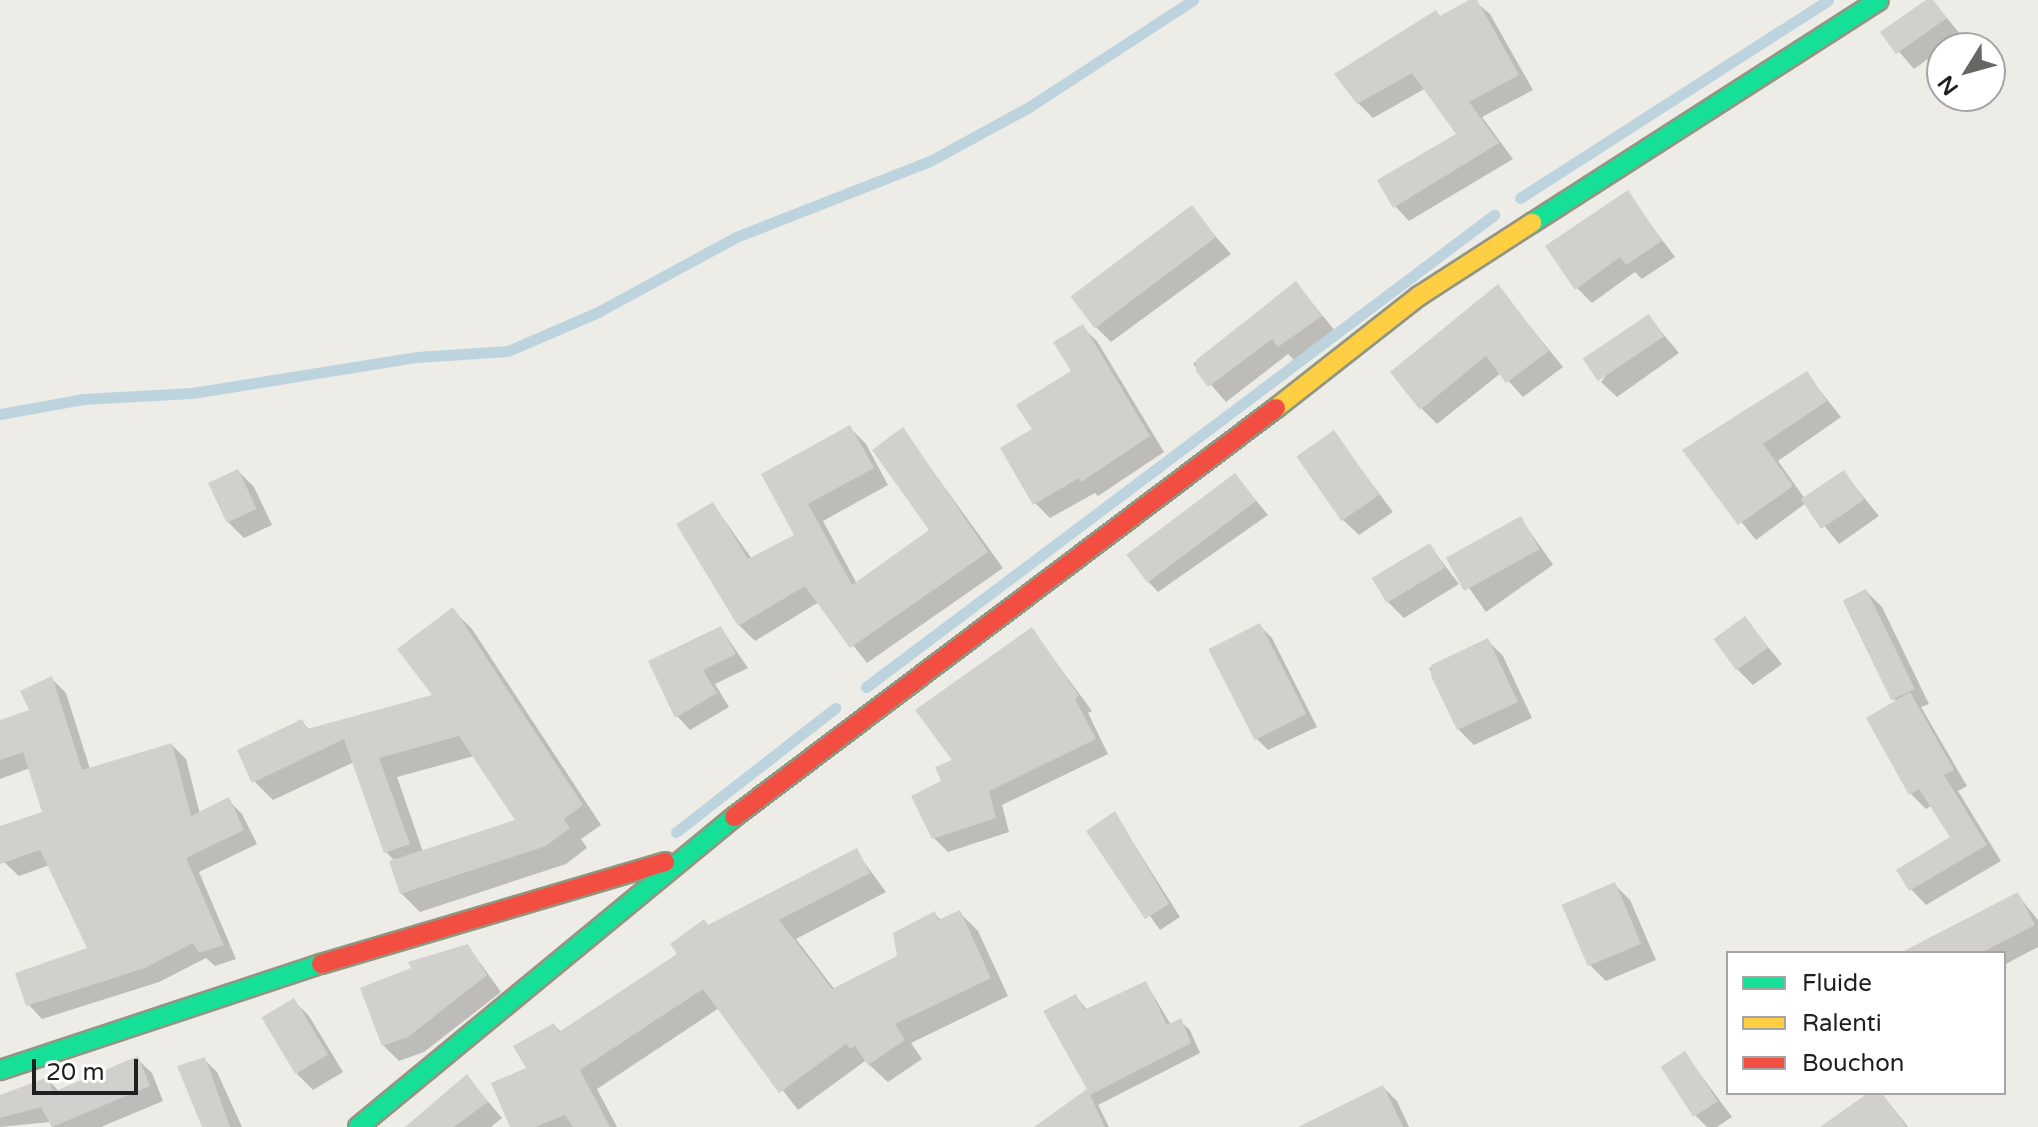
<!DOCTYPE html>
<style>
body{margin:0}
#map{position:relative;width:2038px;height:1127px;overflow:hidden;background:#edece7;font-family:"Varela Round",sans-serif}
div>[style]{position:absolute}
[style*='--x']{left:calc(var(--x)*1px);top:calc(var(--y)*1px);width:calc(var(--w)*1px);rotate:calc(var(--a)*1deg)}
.shadow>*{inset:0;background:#0003;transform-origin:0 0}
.stream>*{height:11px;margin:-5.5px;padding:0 5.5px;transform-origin:5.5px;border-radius:5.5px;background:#bdd4de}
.building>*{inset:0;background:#d2d0cc;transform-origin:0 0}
.roads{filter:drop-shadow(2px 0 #929680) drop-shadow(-2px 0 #929680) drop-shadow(0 2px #929680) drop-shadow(0 -2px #929680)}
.fast>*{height:18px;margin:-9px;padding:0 9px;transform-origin:9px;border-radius:9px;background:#16e098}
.slow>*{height:18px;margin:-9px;padding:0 9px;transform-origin:9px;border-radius:9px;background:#ffcf43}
.jam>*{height:18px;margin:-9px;padding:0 9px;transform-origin:9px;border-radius:9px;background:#f24e42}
span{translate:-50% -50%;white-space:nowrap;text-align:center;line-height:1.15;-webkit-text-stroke:6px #fff;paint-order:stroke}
.legend{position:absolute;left:1726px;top:951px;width:280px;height:144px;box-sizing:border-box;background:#fff;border:2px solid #a5a5a5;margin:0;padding:10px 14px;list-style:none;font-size:24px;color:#1f1f1f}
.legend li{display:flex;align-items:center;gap:16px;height:40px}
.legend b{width:40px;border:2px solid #a5a5a5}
.north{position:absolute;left:1926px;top:32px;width:80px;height:80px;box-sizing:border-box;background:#fff;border:2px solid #a5a5a5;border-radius:50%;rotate:233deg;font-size:22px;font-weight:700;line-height:32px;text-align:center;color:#1f1f1f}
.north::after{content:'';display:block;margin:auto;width:28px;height:36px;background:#676765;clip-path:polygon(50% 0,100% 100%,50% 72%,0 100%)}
.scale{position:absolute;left:32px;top:1059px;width:106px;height:36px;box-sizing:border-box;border:4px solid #1f1f1f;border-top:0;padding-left:10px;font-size:24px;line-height:28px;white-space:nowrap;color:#1f1f1f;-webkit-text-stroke:6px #fff;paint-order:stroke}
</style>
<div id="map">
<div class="shadow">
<i style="clip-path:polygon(1473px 0,1490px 14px,1533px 90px,1482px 117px,1513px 159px,1409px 221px,1395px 206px,1459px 135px,1426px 88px,1373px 118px,1358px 103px,1441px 18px)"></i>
<i style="clip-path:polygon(1932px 0,1961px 35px,1914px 69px,1883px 33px)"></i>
<i style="clip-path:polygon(1627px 193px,1675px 257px,1642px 279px,1635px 272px,1592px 303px,1577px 288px)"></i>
<i style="clip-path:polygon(1191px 208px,1231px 254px,1111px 342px,1095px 326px)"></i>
<i style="clip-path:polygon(1296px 283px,1336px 332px,1296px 362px,1288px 354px,1226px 402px,1193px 364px)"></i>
<i style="clip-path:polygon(1498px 287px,1563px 367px,1523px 397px,1501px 373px,1437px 424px,1421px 408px)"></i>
<i style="clip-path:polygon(1649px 317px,1679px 353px,1617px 397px,1601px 382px)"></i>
<i style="clip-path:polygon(1082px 327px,1097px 341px,1164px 452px,1098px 496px,1095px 493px,1050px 518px,1035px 503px)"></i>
<i style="clip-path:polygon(1806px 373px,1841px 417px,1778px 461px,1805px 499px,1844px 473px,1879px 516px,1839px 544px,1806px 503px,1756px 540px,1684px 450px)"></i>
<i style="clip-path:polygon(850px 428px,866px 444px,888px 485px,823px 521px,857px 584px,932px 531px,903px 430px,1003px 568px,867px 663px,819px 602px,755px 641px,739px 625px,713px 504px,752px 559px,797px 535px,764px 475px)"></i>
<i style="clip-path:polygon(1334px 433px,1393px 512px,1359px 535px,1343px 520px)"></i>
<i style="clip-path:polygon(238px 471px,254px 487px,272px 525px,244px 538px,228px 522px)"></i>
<i style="clip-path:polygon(1235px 475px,1268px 515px,1158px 592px,1145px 578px)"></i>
<i style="left:1521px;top:519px;width:56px;height:82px;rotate:55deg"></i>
<i style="clip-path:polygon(1430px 546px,1459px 584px,1404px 618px,1388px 602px)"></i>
<i style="clip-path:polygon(1866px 591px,1882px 607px,1929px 704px,1921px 707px,1967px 786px,1958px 791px,2001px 861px,1926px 905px,1911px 889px,1952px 837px,1932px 805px,1926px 809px,1911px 794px,1897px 702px,1890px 695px)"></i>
<i style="clip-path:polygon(evenodd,453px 610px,472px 629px,601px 825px,581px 839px,587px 848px,566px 864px,420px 912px,401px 893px,395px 861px,386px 852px,354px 762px,273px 800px,254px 781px,302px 722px,310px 730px,435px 696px,453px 610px,474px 756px,519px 821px,423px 852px,397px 777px,474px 756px)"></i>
<i style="clip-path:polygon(1745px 619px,1782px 664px,1753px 685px,1737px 669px)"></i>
<i style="clip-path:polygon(1259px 625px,1272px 638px,1317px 727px,1268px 750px,1256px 738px)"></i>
<i style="clip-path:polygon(721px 628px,748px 668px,715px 684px,729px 707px,690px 730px,677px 716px)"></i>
<i style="clip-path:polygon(1032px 630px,1092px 711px,1088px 713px,1108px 754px,1002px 805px,1009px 832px,948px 852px,934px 838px,944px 782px)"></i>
<i style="clip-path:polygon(1487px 640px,1503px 656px,1532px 718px,1474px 745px,1458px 729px,1429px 668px)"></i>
<i style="clip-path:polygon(52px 679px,66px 693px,90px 769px,172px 745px,186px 759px,200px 814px,228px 800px,242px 814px,257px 844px,199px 872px,236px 959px,215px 966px,206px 958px,159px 982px,42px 1019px,28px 1004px,90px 950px,50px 865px,19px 876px,4px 862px,0 828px,45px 814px,30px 768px,0 779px,0 723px,31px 711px)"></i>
<i style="clip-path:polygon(1115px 814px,1180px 917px,1160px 930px,1089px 831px)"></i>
<i style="clip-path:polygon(856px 851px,886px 892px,796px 939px,835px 990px,900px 957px,934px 913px,942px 921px,960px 913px,978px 931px,1008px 996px,911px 1043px,922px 1059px,888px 1082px,865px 1061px,798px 1110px,719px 1008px,597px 1089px,617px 1127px,512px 1127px,528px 1069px,554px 1025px,562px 1033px,680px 954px,709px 927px)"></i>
<i style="clip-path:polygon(1614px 884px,1630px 900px,1656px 960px,1606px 981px,1590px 965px)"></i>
<i style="clip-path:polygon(2017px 894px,2038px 920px,2038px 947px,2004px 965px,2004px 953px,1926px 953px)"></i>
<i style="clip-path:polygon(468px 946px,501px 992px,424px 1052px,399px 1061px,383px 1045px)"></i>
<i style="clip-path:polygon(1146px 983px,1171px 1025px,1180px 1021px,1190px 1030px,1200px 1053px,1098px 1105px,1109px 1127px,1038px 1127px,1089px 1090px,1076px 997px,1088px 1011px)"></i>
<i style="clip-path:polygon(293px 1000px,309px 1016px,343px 1072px,313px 1090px,297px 1074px)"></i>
<i style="clip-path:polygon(1685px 1054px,1732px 1117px,1717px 1127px,1707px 1127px,1695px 1115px,1664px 1068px)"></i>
<i style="clip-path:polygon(137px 1059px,152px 1073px,163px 1101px,101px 1127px,53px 1127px,50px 1122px,0 1127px,0 1097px,47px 1079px,59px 1091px)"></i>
<i style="clip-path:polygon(204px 1059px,217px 1072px,242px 1127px,204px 1127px)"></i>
<i style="clip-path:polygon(467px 1077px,502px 1118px,491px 1127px,413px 1127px)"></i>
<i style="clip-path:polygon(1383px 1087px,1397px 1101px,1409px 1127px,1311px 1127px)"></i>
<i style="clip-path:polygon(1872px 1093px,1881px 1093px,1908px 1127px,1823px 1127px)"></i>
</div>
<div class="stream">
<i style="--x:1520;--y:198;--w:366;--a:-32.7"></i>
<i style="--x:0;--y:414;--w:84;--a:-10.2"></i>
<i style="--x:83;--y:399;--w:109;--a:-3.2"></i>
<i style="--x:192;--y:393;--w:228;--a:-9.1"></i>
<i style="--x:417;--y:357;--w:91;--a:-3.8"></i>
<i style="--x:508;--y:351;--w:98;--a:-23.4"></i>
<i style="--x:598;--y:312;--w:157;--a:-28.5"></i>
<i style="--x:736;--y:237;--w:208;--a:-21.4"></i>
<i style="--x:930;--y:161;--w:113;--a:-28.6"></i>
<i style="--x:1029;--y:107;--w:196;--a:-33.1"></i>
<i style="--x:866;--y:687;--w:786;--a:-36.93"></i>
<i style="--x:676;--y:832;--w:202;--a:-37.9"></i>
</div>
<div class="building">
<i style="clip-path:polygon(1469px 0,1477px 0,1519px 75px,1469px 102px,1499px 143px,1393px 208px,1377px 180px,1456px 134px,1412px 73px,1357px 104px,1334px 74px,1436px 10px,1440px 16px)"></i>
<i style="clip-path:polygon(1926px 0,1933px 0,1947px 18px,1896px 54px,1880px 32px)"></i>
<i style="clip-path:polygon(1628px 190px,1662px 241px,1626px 265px,1620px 257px,1575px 290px,1545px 246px)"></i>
<i style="left:1192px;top:205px;width:40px;height:152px;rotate:53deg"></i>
<i style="clip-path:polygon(1296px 281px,1322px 316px,1278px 347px,1272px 339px,1208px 387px,1196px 371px,1196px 360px)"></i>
<i style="clip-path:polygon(1498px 284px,1549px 351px,1506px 383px,1486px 356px,1420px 410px,1390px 372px)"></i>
<i style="left:1649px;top:314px;width:27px;height:80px;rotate:56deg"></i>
<i style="clip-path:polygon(1083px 324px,1150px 436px,1081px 482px,1079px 478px,1033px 505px,1000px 448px,1032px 429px,1016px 405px,1071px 371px,1053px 342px)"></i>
<i style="clip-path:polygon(1807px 371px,1827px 401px,1763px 444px,1793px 486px,1738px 525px,1682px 450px)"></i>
<i style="clip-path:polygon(850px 425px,874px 468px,808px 504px,852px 585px,929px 530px,872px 450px,903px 427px,988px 552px,850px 648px,805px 586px,738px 626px,676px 524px,713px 502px,748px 559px,794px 535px,761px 474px)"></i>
<i style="left:1334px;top:430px;width:79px;height:46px;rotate:55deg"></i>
<i style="left:238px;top:469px;width:44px;height:33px;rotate:65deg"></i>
<i style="left:1844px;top:470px;width:36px;height:52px;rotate:56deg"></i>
<i style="left:1235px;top:473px;width:35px;height:136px;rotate:53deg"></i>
<i style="left:1521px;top:516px;width:38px;height:86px;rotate:61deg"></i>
<i style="left:1430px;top:543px;width:29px;height:68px;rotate:59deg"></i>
<i style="left:1866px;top:589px;width:111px;height:26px;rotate:64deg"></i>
<i style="clip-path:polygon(453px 607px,583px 805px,564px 819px,570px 828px,546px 846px,400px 894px,389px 861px,515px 820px,459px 736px,379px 758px,410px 844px,384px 853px,344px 739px,252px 783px,237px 750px,302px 719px,307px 729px,432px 695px,397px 649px)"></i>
<i style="left:1745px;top:616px;width:39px;height:39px;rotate:54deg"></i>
<i style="left:1260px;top:623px;width:102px;height:58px;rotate:63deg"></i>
<i style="clip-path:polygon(721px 626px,736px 654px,703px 670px,717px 693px,675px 718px,648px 661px)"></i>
<i style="clip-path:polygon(1032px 627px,1079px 696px,1075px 699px,1096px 739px,989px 791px,996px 818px,932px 839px,911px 796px,941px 781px,935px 767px,952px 760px,915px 710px)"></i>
<i style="clip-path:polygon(1488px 638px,1518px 702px,1457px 730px,1431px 676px,1431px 665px)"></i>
<i style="clip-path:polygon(52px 676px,82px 770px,172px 743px,191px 816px,229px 797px,244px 830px,186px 858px,224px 945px,199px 953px,193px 943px,145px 968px,26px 1006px,15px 973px,87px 948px,40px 850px,0 864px,0 826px,42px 812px,23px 752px,0 760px,0 720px,29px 710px,20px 691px)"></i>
<i style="clip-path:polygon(1910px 692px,1954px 770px,1944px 775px,1987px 845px,1909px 891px,1896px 870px,1950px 837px,1919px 789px,1909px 795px,1866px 718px)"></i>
<i style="clip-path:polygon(1115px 811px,1169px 904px,1145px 919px,1086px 831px)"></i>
<i style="clip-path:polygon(857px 848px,870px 873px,779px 920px,832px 989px,897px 956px,893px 933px,935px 911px,938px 920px,960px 910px,991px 978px,895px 1024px,905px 1040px,868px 1065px,855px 1046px,850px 1049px,846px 1044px,779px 1093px,703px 989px,580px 1070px,610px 1127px,573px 1127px,565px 1115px,535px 1127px,510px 1127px,491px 1083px,526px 1068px,513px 1046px,554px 1023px,559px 1032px,677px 954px,670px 944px,704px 919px,708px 925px)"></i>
<i style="left:1615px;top:882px;width:67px;height:58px;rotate:67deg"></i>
<i style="clip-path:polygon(2018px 892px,2035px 925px,1981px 953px,1900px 953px)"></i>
<i style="clip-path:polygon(468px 944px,487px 975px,408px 1037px,382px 1046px,360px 988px,411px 968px,408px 962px)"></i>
<i style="clip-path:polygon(1146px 981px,1167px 1025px,1181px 1018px,1191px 1043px,1090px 1095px,1105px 1127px,1034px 1127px,1087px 1089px,1043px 1011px,1076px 994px,1084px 1010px)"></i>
<i style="left:294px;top:998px;width:66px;height:38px;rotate:59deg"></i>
<i style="left:1685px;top:1051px;width:60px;height:29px;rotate:57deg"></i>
<i style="clip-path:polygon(138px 1056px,150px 1086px,52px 1127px,41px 1107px,0 1118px,0 1095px,48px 1077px,53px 1092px)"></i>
<i style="clip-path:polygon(205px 1057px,230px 1127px,202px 1127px,177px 1066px)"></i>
<i style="clip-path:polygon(467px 1074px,488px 1102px,454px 1127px,405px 1127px)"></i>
<i style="clip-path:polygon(1383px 1085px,1403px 1127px,1298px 1127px)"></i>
<i style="clip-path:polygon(1868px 1093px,1882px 1093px,1906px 1127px,1820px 1127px)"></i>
</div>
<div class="roads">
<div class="fast">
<i style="--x:1532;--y:223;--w:412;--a:-32.7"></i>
<i style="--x:0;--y:1070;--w:338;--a:-18.3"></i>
<i style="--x:358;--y:1127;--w:487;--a:-39.5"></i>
</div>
<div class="slow">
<i style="--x:1276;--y:408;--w:182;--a:-38.1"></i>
<i style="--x:1419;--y:296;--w:135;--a:-32.9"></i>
</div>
<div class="jam">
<i style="--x:734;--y:817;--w:679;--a:-37.04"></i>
<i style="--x:321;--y:964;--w:359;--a:-16.5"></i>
</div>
</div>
<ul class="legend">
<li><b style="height:10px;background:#16e098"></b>Fluide</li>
<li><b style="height:10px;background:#ffcf43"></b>Ralenti</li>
<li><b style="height:10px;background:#f24e42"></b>Bouchon</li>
</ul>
<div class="north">N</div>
<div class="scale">20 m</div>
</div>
